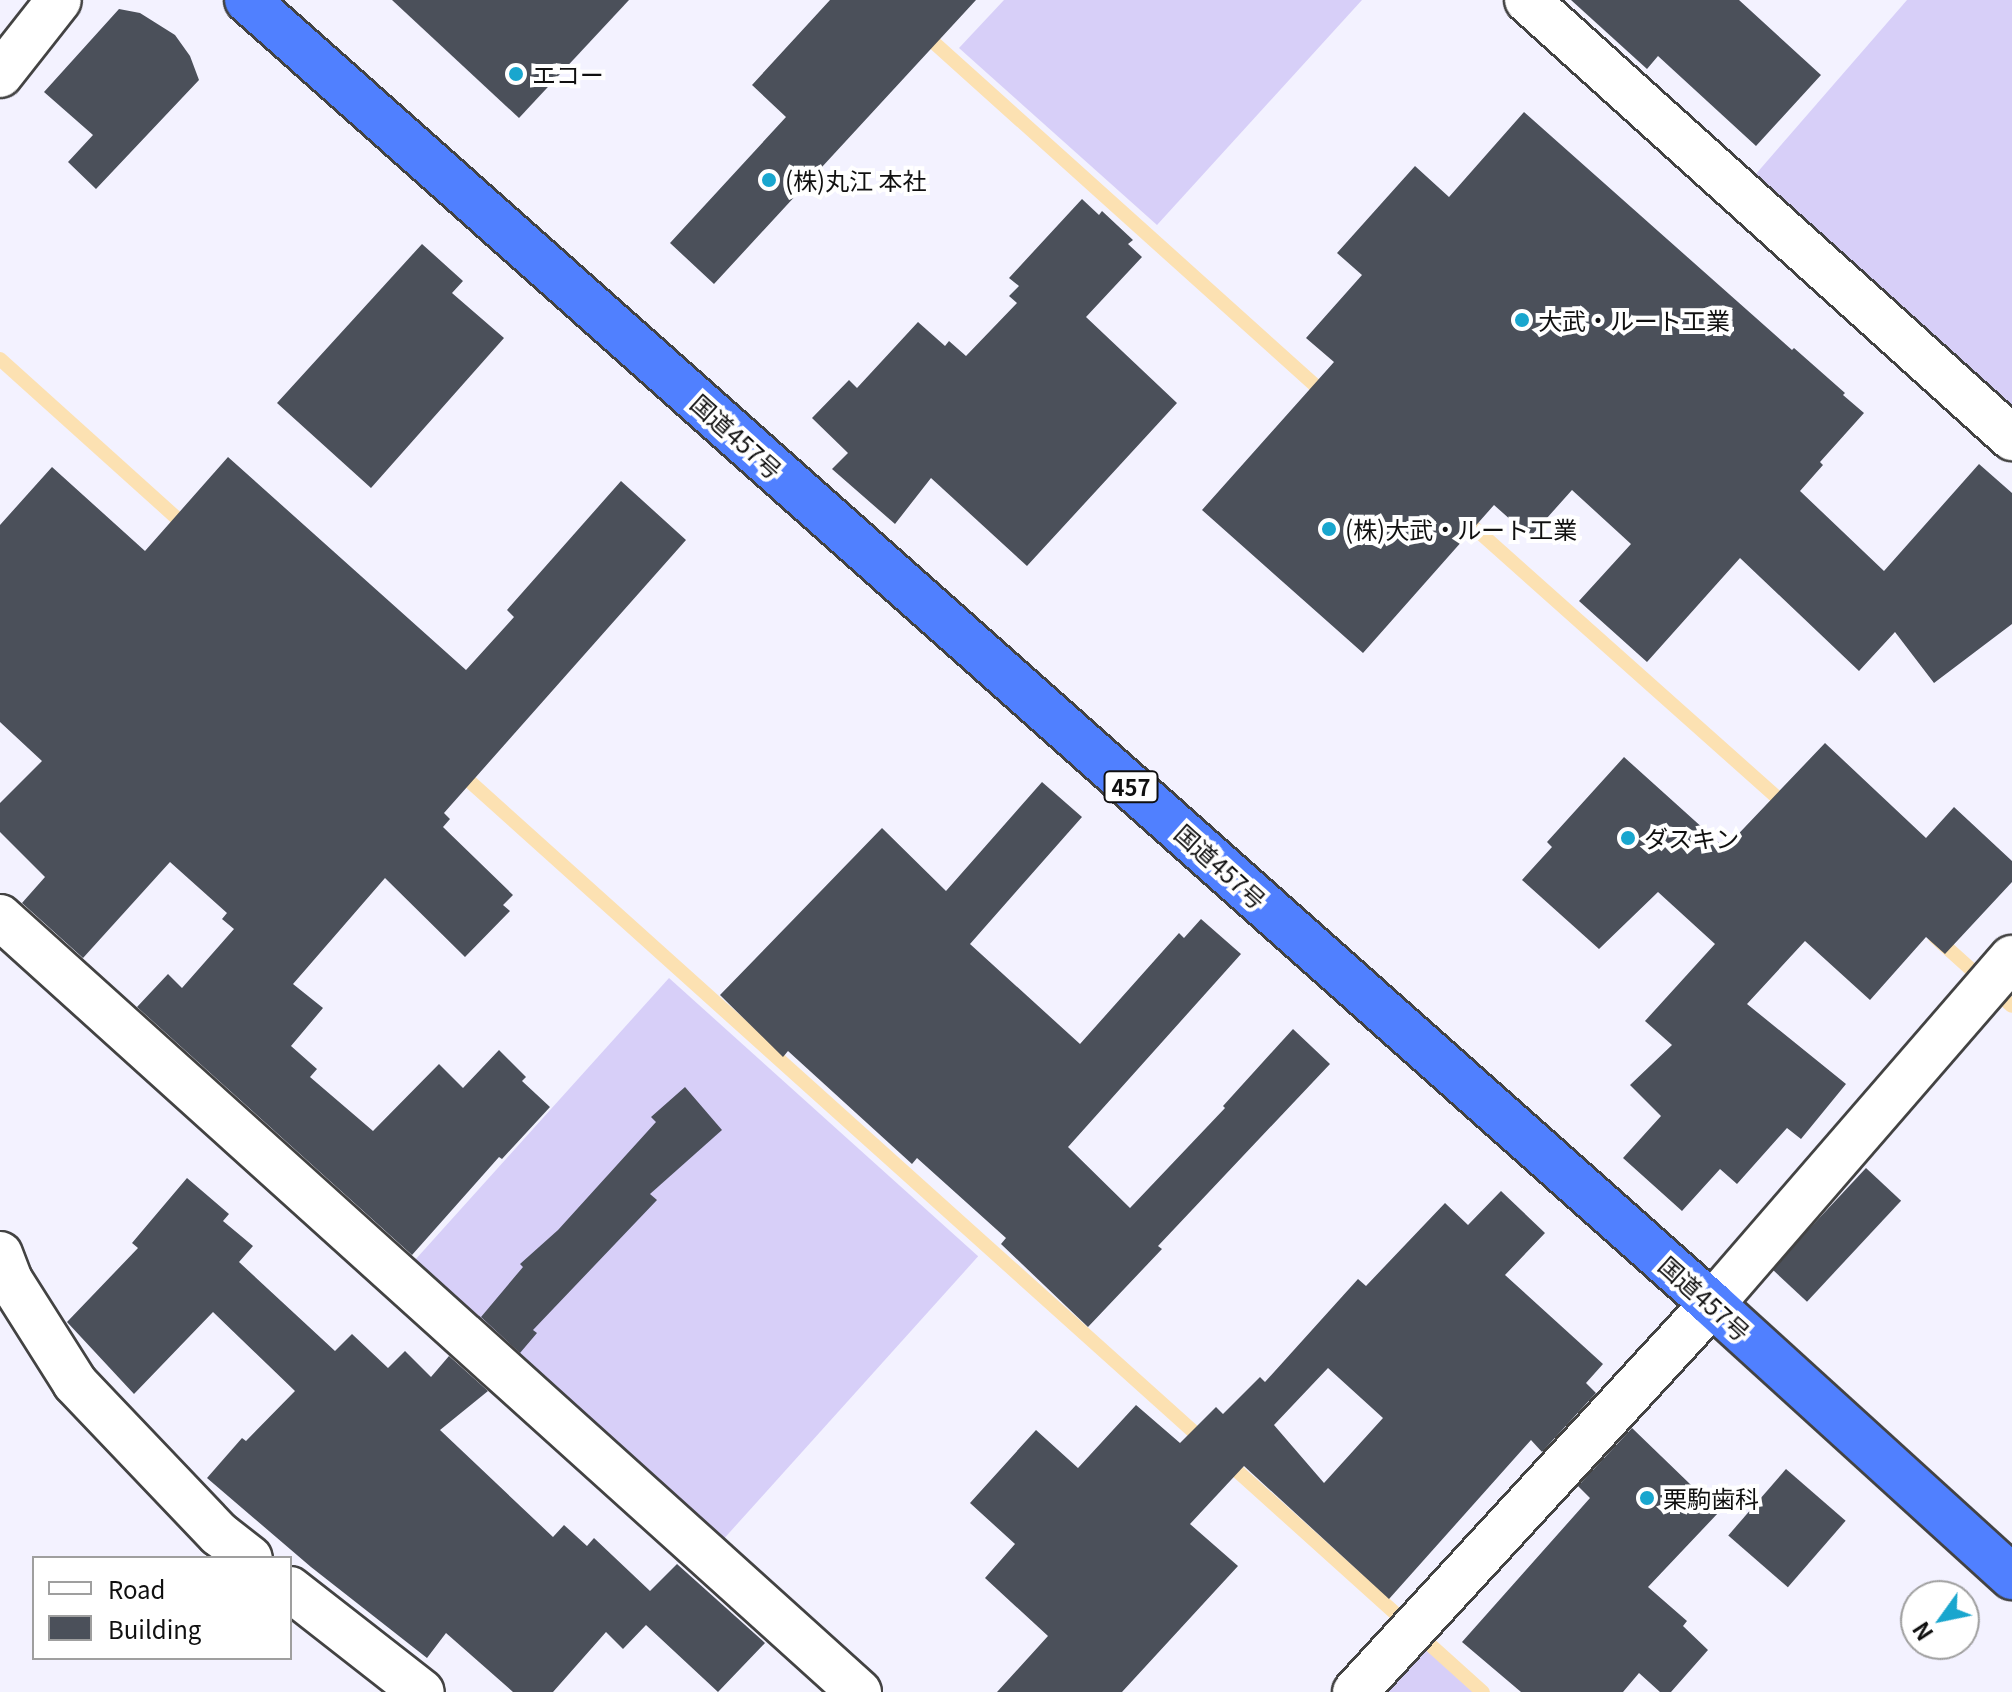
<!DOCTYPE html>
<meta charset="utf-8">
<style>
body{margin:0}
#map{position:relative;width:2012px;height:1692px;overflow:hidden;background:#f3f2ff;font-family:Georgia,"Noto Sans JP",serif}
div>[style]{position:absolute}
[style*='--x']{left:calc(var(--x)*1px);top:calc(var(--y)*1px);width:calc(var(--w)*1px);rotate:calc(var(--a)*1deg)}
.farmland>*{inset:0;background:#d7cff8;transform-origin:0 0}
.stream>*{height:14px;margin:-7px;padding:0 7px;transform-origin:7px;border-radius:7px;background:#fce1b2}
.building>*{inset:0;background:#4b505a;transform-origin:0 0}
.roads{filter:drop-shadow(2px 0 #434343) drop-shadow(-2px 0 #434343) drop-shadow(0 2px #434343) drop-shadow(0 -2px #434343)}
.minor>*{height:44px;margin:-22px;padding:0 22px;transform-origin:22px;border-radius:22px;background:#fff}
.highway>*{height:44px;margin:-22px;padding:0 22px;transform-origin:22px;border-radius:22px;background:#5080ff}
.dots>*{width:22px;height:22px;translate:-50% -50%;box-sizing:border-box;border:4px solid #fff;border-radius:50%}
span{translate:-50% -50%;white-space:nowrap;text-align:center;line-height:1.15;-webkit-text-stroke:8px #fff;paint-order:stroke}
.shield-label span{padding:2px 6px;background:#fff;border:2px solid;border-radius:6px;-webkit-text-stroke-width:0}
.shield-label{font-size:22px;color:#101010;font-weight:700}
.poi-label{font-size:24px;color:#101010}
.left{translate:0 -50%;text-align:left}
.street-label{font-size:24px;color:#101010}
.legend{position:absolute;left:32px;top:1556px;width:260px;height:104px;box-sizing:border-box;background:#fff;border:2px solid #9f9f9f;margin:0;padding:10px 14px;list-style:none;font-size:24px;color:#101010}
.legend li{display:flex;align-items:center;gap:16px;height:40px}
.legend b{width:40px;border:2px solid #9f9f9f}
.north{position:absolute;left:1900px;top:1580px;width:80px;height:80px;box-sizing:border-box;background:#fff;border:2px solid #9f9f9f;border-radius:50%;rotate:237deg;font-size:22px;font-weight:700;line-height:32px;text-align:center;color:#101010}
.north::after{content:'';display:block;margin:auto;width:28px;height:36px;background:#19a6ce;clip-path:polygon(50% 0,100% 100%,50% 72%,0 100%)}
</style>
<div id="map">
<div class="farmland">
<i style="clip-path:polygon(1004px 0,1362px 0,1157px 225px,959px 48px)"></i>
<i style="clip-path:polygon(1907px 0,2012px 0,2012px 415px,1749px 182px)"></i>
<i style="left:669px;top:978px;width:416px;height:384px;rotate:42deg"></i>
<i style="clip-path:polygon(1417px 1641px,1473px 1692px,1373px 1692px)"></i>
</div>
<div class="stream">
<i style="--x:921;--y:31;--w:547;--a:41.96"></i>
<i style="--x:0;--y:359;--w:254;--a:42"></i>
<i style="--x:1460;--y:515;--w:439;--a:41.7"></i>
<i style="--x:457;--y:770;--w:1007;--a:41.94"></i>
<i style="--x:1935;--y:937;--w:103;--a:41.9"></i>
<i style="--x:1225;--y:1460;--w:347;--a:42"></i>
</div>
<div class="building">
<i style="clip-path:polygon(392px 0,629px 0,519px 118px)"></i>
<i style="clip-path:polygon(830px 0,976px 0,714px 284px,670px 243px,786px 117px,752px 85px)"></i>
<i style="clip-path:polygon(1571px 0,1739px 0,1821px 75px,1756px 146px,1658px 56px,1647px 69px)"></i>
<i style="clip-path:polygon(119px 9px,140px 13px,175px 35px,190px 56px,199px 80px,96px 189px,68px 162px,93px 135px,44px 92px)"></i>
<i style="clip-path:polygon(1524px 112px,1792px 350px,1794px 348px,1845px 393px,1843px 395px,1864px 413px,1820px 462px,1823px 465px,1800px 491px,1884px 571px,1979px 464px,2012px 493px,2012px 624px,1934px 683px,1895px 632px,1859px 671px,1740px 558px,1647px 662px,1579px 601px,1631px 544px,1572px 490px,1530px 537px,1494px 505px,1363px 653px,1202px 510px,1334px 362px,1306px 338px,1362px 275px,1337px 253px,1415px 166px,1449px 197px)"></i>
<i style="clip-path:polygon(1082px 199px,1099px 215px,1102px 211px,1133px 240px,1128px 244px,1142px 257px,1086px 317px,1177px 403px,1027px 566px,931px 478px,895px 524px,832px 469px,848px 453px,812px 418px,849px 380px,857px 388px,918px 322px,945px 346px,949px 341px,966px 356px,1017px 303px,1009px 296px,1019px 286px,1009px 278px)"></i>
<i style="clip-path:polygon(422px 244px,463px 281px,452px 293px,504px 338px,371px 488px,277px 403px)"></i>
<i style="clip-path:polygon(228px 457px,466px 670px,514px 617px,507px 610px,621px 481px,686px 540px,444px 813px,450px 819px,443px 827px,513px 895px,503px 905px,510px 911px,465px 957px,385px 878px,293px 984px,323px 1008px,291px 1046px,317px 1069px,310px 1077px,373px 1131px,439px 1064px,463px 1088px,499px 1050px,526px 1077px,522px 1081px,550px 1107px,502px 1159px,499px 1157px,412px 1255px,137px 1007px,168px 974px,182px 988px,234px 929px,222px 919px,227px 913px,170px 862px,83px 958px,22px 903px,45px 877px,0 832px,0 803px,42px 761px,0 722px,0 525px,52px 467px,145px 551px)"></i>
<i style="clip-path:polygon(1825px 743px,1926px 838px,1954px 807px,2012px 861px,2012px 882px,1945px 954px,1926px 937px,1870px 1000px,1805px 941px,1747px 1004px,1846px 1084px,1801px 1139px,1787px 1128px,1737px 1184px,1720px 1169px,1682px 1211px,1623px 1158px,1661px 1116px,1630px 1085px,1672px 1045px,1645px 1021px,1715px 944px,1658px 892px,1599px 949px,1522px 880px,1552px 847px,1547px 842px,1624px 757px,1725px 848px)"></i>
<i style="clip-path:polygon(1042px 782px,1082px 817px,970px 944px,1080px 1044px,1179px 933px,1184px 938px,1201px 919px,1241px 954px,1068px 1147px,1130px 1208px,1225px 1108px,1223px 1106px,1293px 1029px,1330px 1064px,1158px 1246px,1162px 1249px,1088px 1327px,1001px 1244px,1006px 1238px,917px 1158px,912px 1164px,788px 1051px,783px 1057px,720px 995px,882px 828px,946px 891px)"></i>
<i style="clip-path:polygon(685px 1087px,722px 1130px,650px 1194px,657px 1200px,533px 1330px,537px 1333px,520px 1353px,481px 1317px,523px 1267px,520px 1264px,558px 1230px,656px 1122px,651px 1117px)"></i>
<i style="left:1866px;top:1168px;width:48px;height:138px;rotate:43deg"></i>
<i style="clip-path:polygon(187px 1178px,229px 1214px,223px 1221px,253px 1246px,239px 1262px,335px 1351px,352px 1334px,388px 1368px,405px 1351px,431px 1377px,449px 1356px,488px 1391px,440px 1430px,553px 1537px,564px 1525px,587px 1546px,594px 1538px,650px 1591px,677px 1564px,765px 1643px,718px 1692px,646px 1625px,623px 1649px,606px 1632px,553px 1692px,513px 1692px,446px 1633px,427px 1658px,311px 1567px,207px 1478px,242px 1438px,246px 1441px,295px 1391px,213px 1312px,134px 1394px,67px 1322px,138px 1248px,132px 1243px)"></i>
<i style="clip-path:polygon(evenodd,1501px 1191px,1545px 1233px,1505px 1275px,1603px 1364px,1586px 1383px,1596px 1393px,1542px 1452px,1531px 1440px,1389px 1599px,1244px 1466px,1190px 1524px,1238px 1566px,1122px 1692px,997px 1692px,1048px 1636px,985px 1578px,1015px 1544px,970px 1503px,1036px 1430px,1078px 1468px,1136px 1405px,1180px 1443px,1216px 1407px,1223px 1414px,1260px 1377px,1265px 1382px,1358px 1279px,1366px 1286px,1445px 1203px,1468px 1225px,1501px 1191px,1328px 1368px,1383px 1418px,1324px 1483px,1274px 1425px,1328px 1368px)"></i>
<i style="clip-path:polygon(1632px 1428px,1719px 1512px,1648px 1587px,1687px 1621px,1683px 1626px,1708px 1650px,1671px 1692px,1660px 1692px,1639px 1673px,1623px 1692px,1521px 1692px,1462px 1642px,1590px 1498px,1578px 1486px)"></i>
<i style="left:1786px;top:1469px;width:79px;height:88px;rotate:41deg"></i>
</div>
<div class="roads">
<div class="minor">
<i style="--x:1527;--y:0;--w:654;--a:42.08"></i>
<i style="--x:0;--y:75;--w:95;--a:-51.8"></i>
<i style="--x:0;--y:917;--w:1157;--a:42.06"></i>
<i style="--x:0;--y:1254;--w:28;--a:69"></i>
<i style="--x:10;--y:1280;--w:122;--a:57.7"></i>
<i style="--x:75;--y:1383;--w:209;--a:46.4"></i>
<i style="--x:219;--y:1534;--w:39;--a:38"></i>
<i style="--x:290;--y:1589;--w:167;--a:38"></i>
<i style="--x:1355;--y:1692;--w:527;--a:-47.38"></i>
<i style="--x:1712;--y:1304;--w:458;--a:-49.1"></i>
</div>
<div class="highway">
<i style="--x:247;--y:0;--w:1961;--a:41.67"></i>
<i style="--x:1712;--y:1304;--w:406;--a:42.3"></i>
</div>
</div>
<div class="dots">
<i style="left:516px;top:74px;background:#19a6ce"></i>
<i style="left:769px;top:180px;background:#19a6ce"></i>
<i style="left:1522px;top:320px;background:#19a6ce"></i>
<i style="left:1329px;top:529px;background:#19a6ce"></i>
<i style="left:1628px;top:838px;background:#19a6ce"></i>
<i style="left:1647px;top:1498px;background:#19a6ce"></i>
</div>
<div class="shield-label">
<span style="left:1131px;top:787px">457</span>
</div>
<div class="poi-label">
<span class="left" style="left:532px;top:74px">エコー</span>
<span class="left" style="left:785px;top:180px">(株)丸江 本社</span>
<span class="left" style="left:1538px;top:320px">大武・ルート工業</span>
<span class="left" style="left:1345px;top:529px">(株)大武・ルート工業</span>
<span class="left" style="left:1644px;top:838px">ダスキン</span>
<span class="left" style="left:1663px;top:1498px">栗駒歯科</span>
</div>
<div class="street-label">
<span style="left:737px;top:436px;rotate:42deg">国道457号</span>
<span style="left:1221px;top:866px;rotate:42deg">国道457号</span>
<span style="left:1705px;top:1298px;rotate:42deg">国道457号</span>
</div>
<ul class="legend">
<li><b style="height:10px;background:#fff"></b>Road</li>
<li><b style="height:22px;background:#4b505a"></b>Building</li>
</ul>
<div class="north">N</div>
</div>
